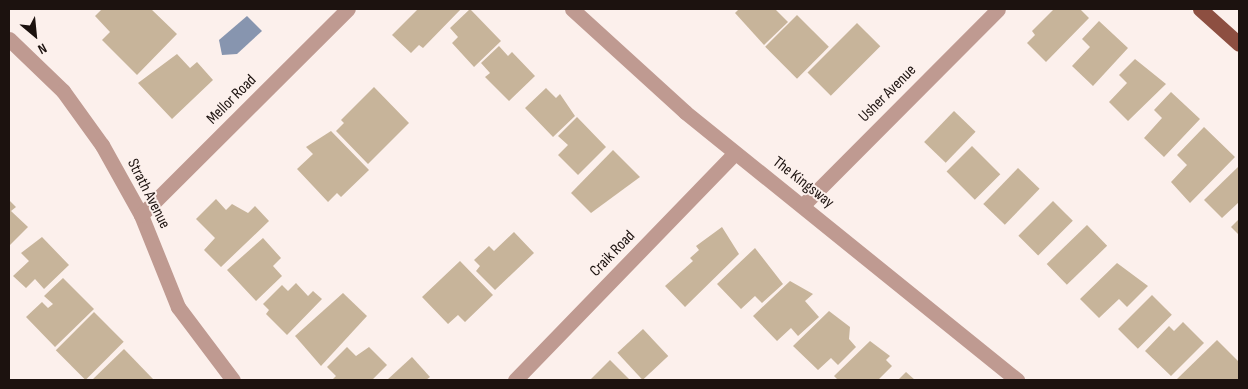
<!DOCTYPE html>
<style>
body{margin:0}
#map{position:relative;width:1248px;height:389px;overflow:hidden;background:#fcf0ec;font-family:"Sofia Sans Condensed",sans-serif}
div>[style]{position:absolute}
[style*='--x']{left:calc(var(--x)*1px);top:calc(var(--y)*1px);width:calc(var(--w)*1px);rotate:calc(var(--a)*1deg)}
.water>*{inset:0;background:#8795af}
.building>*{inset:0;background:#c7b49a;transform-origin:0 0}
.minor>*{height:15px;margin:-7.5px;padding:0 7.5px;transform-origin:7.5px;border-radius:7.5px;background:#bf9a91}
.major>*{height:15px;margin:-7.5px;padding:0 7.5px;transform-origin:7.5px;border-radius:7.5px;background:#8d4f41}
span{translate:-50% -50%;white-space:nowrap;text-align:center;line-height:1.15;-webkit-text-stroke:4px #fcf0ec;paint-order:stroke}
.street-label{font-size:16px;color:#1c120f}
.frame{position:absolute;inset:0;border:10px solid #1c120f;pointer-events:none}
.north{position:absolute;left:10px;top:10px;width:50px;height:50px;-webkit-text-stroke:4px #fcf0ec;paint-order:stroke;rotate:152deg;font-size:14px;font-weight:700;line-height:20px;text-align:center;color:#1c120f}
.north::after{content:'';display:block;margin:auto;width:18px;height:22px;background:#1c120f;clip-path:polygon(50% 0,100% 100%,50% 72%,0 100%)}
</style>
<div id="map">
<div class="water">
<i style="clip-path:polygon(247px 16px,262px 31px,237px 54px,222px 55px,219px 40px)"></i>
</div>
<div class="building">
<i style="clip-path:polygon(102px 9px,151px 9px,177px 34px,137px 75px,102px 40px,110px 32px,95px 16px)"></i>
<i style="clip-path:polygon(418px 9px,461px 9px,423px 48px,419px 45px,411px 53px,392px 35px)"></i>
<i style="clip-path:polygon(470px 9px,501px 41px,474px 67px,452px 43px,458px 37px,450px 28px)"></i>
<i style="clip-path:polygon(739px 9px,775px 9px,788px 22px,764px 45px,735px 13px)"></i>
<i style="clip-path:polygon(1054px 9px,1080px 9px,1089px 18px,1046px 62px,1027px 43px,1035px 35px,1032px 31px)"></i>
<i style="left:797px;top:15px;width:45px;height:45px;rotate:45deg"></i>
<i style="clip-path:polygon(1099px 21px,1128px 48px,1093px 86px,1072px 66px,1090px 47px,1082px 39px)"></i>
<i style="left:857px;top:23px;width:33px;height:70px;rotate:45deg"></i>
<i style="clip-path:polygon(499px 46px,508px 56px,512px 52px,535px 76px,509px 101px,485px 77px,490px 73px,481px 63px)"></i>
<i style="clip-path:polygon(177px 54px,190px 68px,197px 62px,213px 80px,172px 119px,138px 83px)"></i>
<i style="clip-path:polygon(1135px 59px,1166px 84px,1128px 121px,1109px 102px,1127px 83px,1119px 75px)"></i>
<i style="clip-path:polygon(374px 87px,409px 123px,368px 164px,336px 131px,344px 123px,341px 120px)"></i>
<i style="clip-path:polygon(546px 88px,556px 98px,560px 94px,575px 116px,553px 137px,525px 108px)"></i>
<i style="clip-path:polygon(1171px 92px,1200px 119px,1164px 157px,1144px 138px,1162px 118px,1154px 110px)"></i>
<i style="left:954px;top:111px;width:30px;height:43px;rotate:44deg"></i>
<i style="clip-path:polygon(577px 117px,606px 147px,578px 175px,558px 155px,568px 145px,558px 136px)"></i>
<i style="clip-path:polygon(1204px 127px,1235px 157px,1190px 203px,1171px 182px,1187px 165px,1177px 155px)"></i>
<i style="clip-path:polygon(331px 131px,369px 170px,341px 197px,337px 193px,328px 202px,297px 169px,313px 154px,306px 147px)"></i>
<i style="left:972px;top:146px;width:40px;height:36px;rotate:45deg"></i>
<i style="clip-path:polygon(613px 150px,640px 177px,591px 213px,571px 193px)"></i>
<i style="clip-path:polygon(1239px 166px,1239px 202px,1222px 218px,1204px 200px)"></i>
<i style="left:1018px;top:168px;width:30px;height:50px;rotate:44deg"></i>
<i style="clip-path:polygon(216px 199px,226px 210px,232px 204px,248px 213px,255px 206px,269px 221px,221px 267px,204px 250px,215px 238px,196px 219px)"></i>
<i style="clip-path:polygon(9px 200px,16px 207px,11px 211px,28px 227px,9px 246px)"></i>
<i style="left:1053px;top:201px;width:28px;height:49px;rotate:45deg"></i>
<i style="clip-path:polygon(1239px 219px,1239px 235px,1231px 227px)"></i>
<i style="left:1087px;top:225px;width:29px;height:56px;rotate:46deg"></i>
<i style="clip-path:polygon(722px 227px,739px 254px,685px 307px,665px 286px,693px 261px,690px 258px,699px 250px,696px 246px)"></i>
<i style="clip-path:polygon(514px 232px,534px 253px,495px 290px,476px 271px,480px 266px,474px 260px,489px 246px,494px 251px)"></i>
<i style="clip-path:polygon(42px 237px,69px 265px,44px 289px,35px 279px,26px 288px,13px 276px,29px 261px,21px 253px)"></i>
<i style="clip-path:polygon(263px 238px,281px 258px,273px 266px,282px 276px,256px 301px,227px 270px)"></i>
<i style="clip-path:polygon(755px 248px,783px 284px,762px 303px,755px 296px,741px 309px,717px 284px)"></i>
<i style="clip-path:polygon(460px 261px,493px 295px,465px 322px,458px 315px,448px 324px,422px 297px)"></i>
<i style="clip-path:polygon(1117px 263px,1148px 286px,1127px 307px,1119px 299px,1099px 318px,1080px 299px)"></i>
<i style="clip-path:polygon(63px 278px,94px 309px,55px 347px,26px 317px,42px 302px,48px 308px,53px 304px,44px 296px)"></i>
<i style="clip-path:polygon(790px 281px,813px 294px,805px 301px,819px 317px,798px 336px,791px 328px,777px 341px,753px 316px)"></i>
<i style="clip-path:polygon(296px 283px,308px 296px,313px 291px,322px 299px,287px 335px,266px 314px,269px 310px,263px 304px,282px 285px,288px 291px)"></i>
<i style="clip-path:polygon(343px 293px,367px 316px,321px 366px,295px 336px)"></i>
<i style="left:1152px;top:295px;width:28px;height:48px;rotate:45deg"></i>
<i style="clip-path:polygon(829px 311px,850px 327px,849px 339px,856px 347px,838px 365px,831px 358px,818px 370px,793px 346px)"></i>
<i style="left:94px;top:312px;width:42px;height:54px;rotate:45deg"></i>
<i style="clip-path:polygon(1183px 322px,1204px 343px,1171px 376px,1145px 351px,1169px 326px,1174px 331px)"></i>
<i style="left:643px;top:329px;width:37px;height:35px;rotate:47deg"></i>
<i style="clip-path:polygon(1217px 340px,1239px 362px,1239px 380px,1176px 380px)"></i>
<i style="clip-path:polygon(870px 341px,890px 356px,886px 360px,892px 366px,878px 380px,838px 380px,834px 376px)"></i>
<i style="clip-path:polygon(347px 347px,356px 356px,369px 347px,387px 365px,372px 380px,332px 380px,336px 376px,327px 367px)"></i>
<i style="clip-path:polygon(124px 349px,153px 379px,92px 380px)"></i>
<i style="clip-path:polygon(412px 357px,430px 377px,426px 380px,387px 380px)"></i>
<i style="clip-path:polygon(610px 360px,630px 380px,590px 380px)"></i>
<i style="clip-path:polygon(906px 372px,915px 380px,898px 380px)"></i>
</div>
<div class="minor">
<i style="--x:572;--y:9;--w:153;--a:42.3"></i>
<i style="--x:685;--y:112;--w:427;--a:38.9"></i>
<i style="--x:9;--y:39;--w:75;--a:43.9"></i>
<i style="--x:63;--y:91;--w:67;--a:54.2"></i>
<i style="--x:102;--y:145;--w:80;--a:60.9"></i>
<i style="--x:141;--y:215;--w:99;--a:68.1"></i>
<i style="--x:178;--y:307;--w:91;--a:53"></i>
<i style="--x:803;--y:205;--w:276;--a:-45.1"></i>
<i style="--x:141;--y:215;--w:292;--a:-44.9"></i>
<i style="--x:515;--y:380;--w:316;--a:-45.9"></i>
</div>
<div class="major">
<i style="--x:1200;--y:9;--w:52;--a:41.9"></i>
</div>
<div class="street-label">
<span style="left:888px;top:94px;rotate:-45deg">Usher Avenue</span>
<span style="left:232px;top:100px;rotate:-45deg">Mellor Road</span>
<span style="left:803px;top:183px;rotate:38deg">The Kingsway</span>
<span style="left:148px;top:194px;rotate:63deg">Strath Avenue</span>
<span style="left:613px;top:254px;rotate:-46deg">Craik Road</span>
</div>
<div class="frame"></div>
<div class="north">N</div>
</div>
